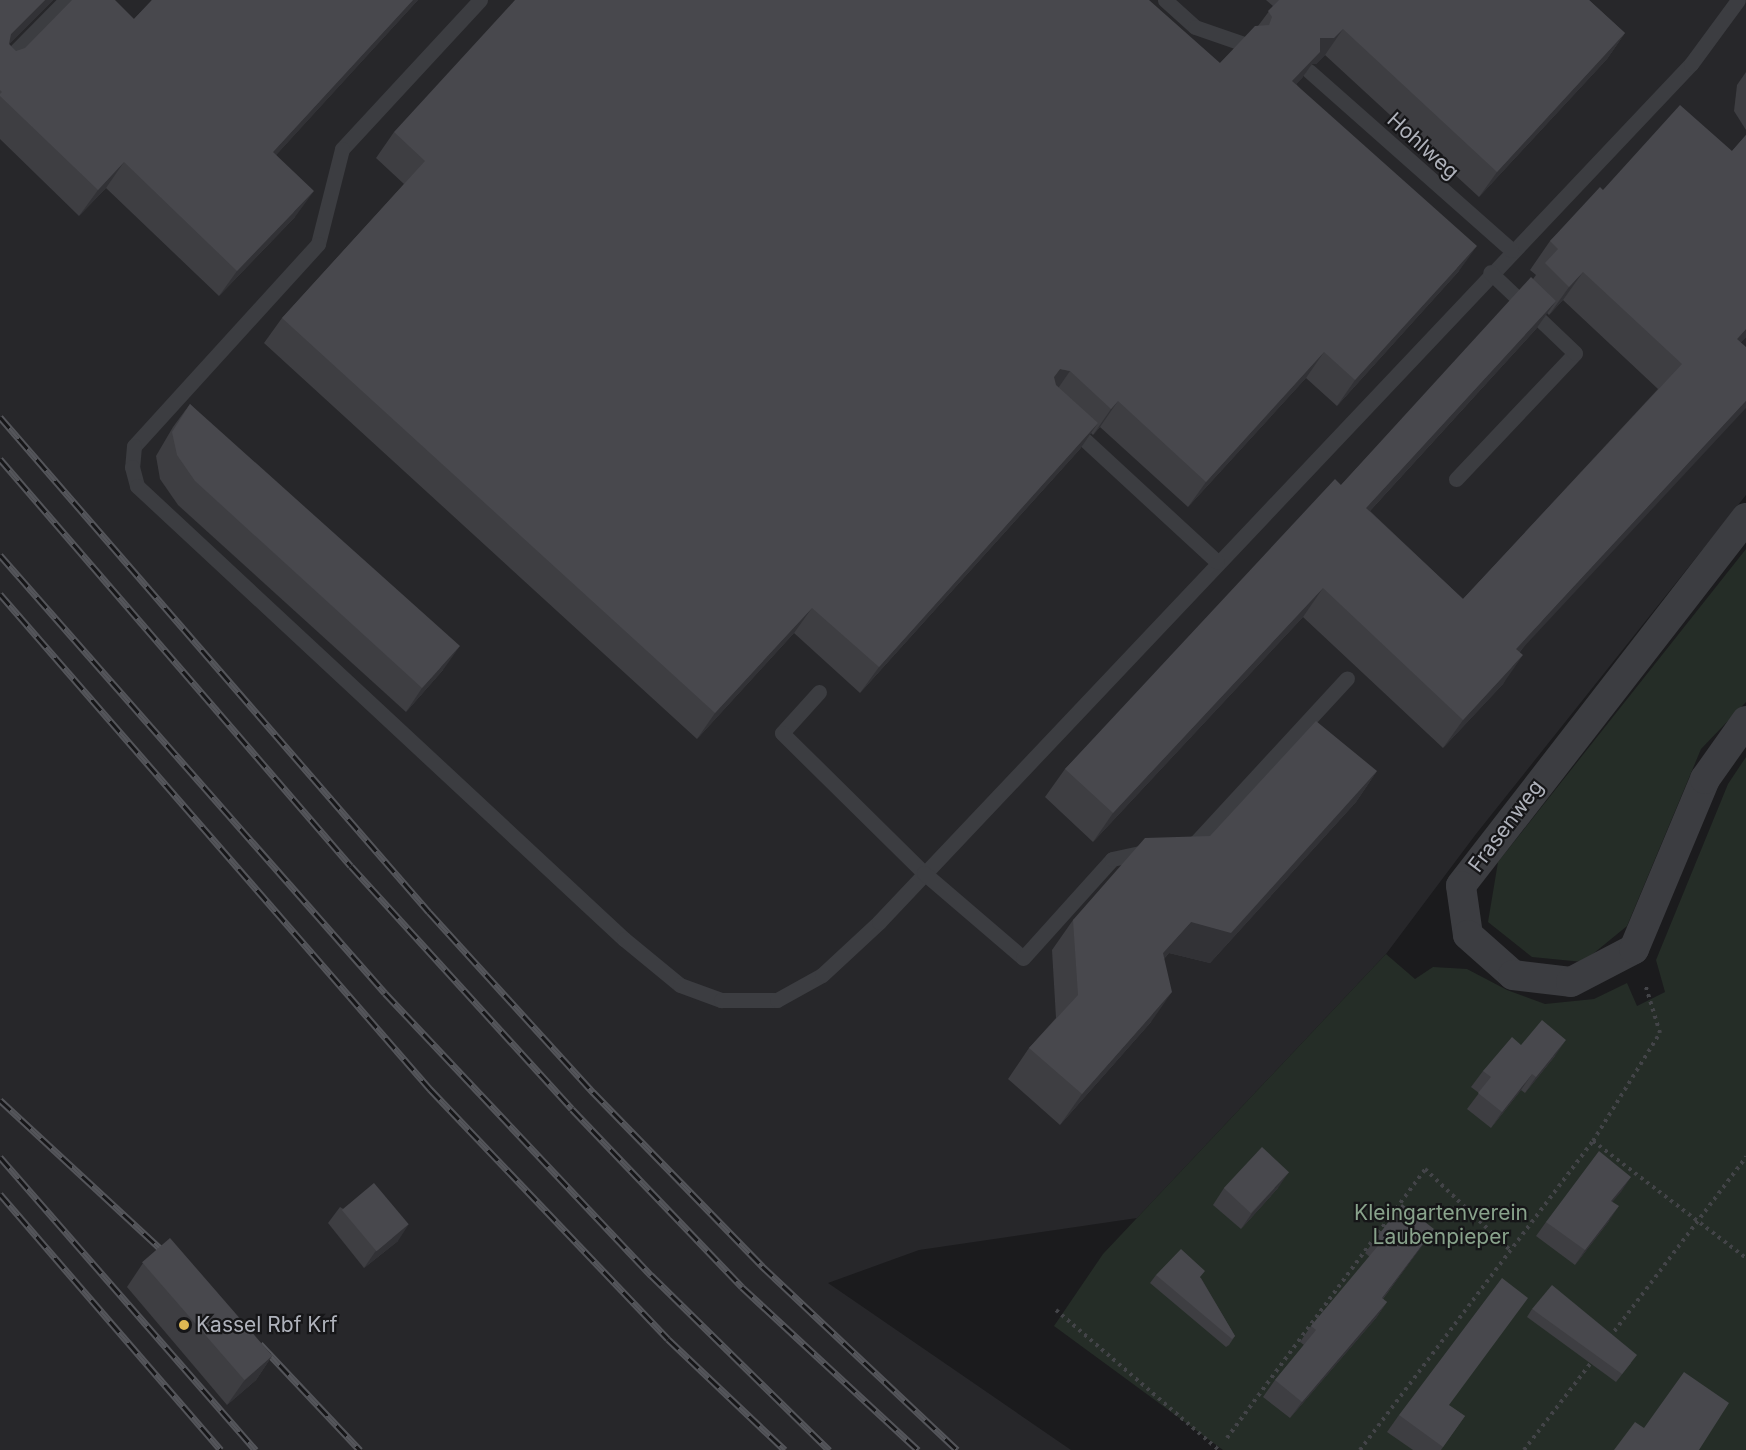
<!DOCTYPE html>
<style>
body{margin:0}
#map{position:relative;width:1746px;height:1450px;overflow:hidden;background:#1b1b1d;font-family:Inter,sans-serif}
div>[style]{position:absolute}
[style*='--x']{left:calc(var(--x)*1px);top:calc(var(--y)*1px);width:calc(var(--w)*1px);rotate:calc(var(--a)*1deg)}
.built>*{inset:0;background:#27272a}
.green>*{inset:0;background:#252d27}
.path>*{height:4px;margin-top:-2px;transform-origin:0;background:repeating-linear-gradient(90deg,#434448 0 3px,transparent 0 7.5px)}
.lane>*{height:15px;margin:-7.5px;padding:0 7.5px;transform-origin:7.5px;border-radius:7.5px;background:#3c3d41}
.street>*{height:30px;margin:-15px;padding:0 15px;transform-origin:15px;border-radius:15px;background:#3c3d41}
.rail>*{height:7px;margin-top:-3.5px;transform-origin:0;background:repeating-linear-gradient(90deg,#161618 0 14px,#54555a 0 28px);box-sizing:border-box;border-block:2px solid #54555a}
.wall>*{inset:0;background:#3e3e42}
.shaded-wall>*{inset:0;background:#323236}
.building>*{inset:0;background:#48484d;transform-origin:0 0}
.dots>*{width:16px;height:16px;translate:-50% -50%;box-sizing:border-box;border:3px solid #161618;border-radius:50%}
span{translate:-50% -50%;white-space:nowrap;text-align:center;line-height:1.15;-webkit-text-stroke:4.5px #161618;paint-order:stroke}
.street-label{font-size:21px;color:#afb2bb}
.park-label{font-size:21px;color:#89a38c}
.poi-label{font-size:21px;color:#afb2bb}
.left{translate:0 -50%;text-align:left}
</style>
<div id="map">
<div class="built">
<i style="clip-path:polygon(0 0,1746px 0,1746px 495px,1476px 834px,1386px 954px,1137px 1218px,919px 1250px,828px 1283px,1071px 1450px,0 1450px)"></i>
</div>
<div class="green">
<i style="clip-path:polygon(1746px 549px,1746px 702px,1701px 749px,1627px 926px,1583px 962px,1532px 957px,1488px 922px,1498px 862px)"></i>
<i style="clip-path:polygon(1746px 757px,1746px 1450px,1223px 1450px,1054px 1326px,1103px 1254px,1386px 954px,1415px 979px,1433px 967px,1467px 969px,1507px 990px,1545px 1004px,1594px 999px,1627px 983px,1637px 1006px,1665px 992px,1656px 960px,1728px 784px)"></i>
</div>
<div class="path">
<i style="--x:1593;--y:1141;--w:193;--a:37.4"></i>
<i style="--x:1056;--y:1310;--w:215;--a:40.7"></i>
<i style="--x:1610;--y:1337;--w:226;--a:-52.9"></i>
<i style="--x:1227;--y:1438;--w:334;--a:-53.6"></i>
<i style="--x:1425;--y:1169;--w:117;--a:43.6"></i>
<i style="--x:1360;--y:1450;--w:387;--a:-53"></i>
<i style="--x:1593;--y:1141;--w:127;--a:-58.2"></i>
<i style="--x:1660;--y:1033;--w:51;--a:-107"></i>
<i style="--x:1524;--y:1450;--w:113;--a:-52.5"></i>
</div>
<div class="lane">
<i style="--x:480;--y:0;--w:203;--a:132.8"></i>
<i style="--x:342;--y:149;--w:98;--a:104.2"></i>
<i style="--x:318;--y:244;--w:273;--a:132.3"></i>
<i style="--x:134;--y:446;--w:21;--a:95"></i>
<i style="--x:132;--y:467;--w:20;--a:75"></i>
<i style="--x:137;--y:486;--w:665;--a:42.93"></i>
<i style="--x:624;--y:939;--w:72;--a:39.4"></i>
<i style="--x:680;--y:985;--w:44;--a:20.1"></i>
<i style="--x:721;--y:1000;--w:56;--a:0"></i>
<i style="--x:777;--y:1000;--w:51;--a:-29.1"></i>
<i style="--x:822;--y:975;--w:78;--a:-42.9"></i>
<i style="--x:879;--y:922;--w:1181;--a:-46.58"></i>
<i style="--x:1691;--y:64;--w:79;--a:-53.7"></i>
<i style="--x:1165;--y:0;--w:40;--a:42"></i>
<i style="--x:1195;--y:27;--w:52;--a:19.1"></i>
<i style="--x:0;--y:67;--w:94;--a:-45.4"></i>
<i style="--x:1309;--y:71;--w:270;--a:41.5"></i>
<i style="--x:1072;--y:428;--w:197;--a:42.7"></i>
<i style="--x:1456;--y:479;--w:173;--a:-46.6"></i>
<i style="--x:1575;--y:353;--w:117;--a:-136.4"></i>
<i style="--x:819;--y:692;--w:55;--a:132.1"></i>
<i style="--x:782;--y:733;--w:199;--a:44.6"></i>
<i style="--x:924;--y:873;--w:130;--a:40.6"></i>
<i style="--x:1023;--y:958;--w:133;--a:-48"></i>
<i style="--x:1112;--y:859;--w:39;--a:-12"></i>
<i style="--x:1185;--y:845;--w:10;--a:-11"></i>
<i style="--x:1195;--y:843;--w:224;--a:-47.3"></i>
</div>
<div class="street">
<i style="--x:1746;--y:518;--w:465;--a:127.8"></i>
<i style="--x:1461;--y:886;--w:49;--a:81.9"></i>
<i style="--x:1468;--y:935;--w:60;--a:41.6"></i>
<i style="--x:1513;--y:975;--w:58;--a:6.9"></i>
<i style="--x:1571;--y:982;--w:71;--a:-27.6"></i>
<i style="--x:1634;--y:949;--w:184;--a:-67.3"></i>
<i style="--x:1705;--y:779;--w:71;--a:-54.7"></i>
</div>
<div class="rail">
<i style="--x:0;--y:417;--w:655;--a:49.09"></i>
<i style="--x:429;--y:912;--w:244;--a:47.7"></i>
<i style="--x:593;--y:1092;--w:243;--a:45.8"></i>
<i style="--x:762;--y:1266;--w:268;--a:43.3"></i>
<i style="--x:0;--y:459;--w:537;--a:49.23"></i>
<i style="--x:351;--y:866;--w:328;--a:47.7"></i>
<i style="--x:572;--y:1109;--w:246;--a:46.3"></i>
<i style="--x:742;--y:1287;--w:240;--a:42.8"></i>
<i style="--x:0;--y:555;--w:583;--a:48.68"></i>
<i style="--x:385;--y:993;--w:388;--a:46.7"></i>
<i style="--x:651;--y:1275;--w:250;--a:44.5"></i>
<i style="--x:0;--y:594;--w:656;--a:49.02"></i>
<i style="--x:430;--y:1089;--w:345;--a:46.4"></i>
<i style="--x:668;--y:1339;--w:161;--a:43.5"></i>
<i style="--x:0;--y:1100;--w:234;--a:42.8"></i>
<i style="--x:0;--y:1157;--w:389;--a:48.9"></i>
<i style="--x:0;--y:1194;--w:338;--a:49.2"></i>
<i style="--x:260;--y:1344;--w:146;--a:46.7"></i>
</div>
<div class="wall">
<i style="clip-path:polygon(0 0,53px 0,9px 44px,16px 51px,134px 19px,152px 0,418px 0,276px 155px,295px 217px,219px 296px,106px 188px,79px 216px,0 139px)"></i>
<i style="clip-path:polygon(1266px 0,1589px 0,1625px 33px,1607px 59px,1479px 197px,1325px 55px,1316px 64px,1312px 64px,1302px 78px,1296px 84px,1459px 271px,1337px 406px,1306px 378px,1188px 507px,1100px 427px,1093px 435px,1091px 433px,1080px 449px,860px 693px,794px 633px,697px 739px,264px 343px,282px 318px,404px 184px,376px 158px,394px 132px,1220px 63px,1258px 26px,1273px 6px)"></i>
<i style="clip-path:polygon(1746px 72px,1746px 130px,1734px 111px,1737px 85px)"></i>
<i style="clip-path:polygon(evenodd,1746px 135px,1746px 337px,1741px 342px,1520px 652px,1503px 684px,1443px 748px,1303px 617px,1093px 842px,1045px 797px,1065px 769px,1341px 485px,1533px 279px,1536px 275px,1530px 270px,1550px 241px,1603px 190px,1732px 151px,1746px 135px,1563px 300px,1658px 389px,1463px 599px,1370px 511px,1536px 329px,1547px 313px,1549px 315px,1563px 300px)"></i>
<i style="clip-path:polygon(190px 404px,443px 670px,406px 712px,178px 505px,160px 479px,156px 456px,173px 427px)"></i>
<i style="clip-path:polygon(1377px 771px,1356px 802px,1210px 963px,1169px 953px,1164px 959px,1151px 1022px,1060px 1125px,1008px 1079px,1029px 1048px,1056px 1018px,1052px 950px,1073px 920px,1210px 836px)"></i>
<i style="clip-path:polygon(1521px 1045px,1555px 1056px,1525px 1093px,1521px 1090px,1491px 1128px,1467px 1109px,1479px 1093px,1471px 1087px,1483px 1071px)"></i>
<i style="clip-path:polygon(1631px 1177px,1612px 1202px,1609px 1221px,1575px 1265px,1536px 1236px,1546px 1222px)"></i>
<i style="clip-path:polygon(1224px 1188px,1278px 1188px,1241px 1229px,1213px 1205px)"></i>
<i style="clip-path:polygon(340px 1207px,398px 1241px,364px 1268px,328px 1223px)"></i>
<i style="clip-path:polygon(1434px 1229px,1383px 1299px,1387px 1302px,1376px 1318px,1290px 1418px,1263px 1397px,1275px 1380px,1304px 1345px,1300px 1342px,1311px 1326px,1370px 1257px,1365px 1253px,1377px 1237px)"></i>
<i style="clip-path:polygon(143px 1263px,272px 1356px,256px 1380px,227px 1405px,127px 1287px)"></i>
<i style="clip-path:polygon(1156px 1275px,1201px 1278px,1235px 1336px,1229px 1345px,1226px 1347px,1150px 1283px)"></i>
<i style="clip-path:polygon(1532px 1309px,1631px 1363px,1616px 1382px,1527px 1317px)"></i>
<i style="clip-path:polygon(1450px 1406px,1465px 1416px,1441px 1450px,1413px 1450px,1387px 1432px,1399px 1415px)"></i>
</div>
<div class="shaded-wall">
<i style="clip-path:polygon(45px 0,53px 0,0 53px,11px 34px)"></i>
<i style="clip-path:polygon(413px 0,418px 0,255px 178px,273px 152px)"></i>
<i style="clip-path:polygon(1343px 29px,1325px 55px,1316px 64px,1312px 64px,1302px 78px,1274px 107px,1320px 38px)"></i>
<i style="clip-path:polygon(1625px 33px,1607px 59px,1479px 197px,1497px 172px)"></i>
<i style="clip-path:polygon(124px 162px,106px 188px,79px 216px,98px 190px)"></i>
<i style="clip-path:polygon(314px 191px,295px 217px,219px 296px,237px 271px)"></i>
<i style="clip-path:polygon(1477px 246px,1459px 271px,1337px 406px,1355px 380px)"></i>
<i style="clip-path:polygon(1583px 272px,1563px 300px,1549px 315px,1569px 287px)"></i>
<i style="clip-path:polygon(1556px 301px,1536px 329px,1346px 537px,1366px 508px)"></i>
<i style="clip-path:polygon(1746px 329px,1746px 337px,1717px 367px,1737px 339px)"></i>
<i style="clip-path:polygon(1324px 352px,1306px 378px,1188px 507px,1206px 482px)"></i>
<i style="clip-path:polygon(1060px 369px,1070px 371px,1052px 397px,1054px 377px)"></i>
<i style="clip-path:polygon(1118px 401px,1100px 427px,1093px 435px,1111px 409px)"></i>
<i style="clip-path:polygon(1746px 401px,1746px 408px,1496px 677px,1516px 649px)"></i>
<i style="clip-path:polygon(1098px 423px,1080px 449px,860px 693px,879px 667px)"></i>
<i style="clip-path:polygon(1323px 588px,1303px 617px,1093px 842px,1113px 813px)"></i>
<i style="clip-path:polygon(812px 608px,794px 633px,697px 739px,715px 713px)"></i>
<i style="clip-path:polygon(460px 646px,443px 670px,406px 712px,422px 688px)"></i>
<i style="clip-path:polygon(1523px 655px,1503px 684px,1443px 748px,1463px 720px)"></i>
<i style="clip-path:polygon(1377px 771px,1356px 802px,1210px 963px,1169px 953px,1141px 983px,1163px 953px,1191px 922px)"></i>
<i style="clip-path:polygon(1172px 992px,1151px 1022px,1060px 1125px,1082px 1094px)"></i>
<i style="clip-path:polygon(1566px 1040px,1555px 1056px,1525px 1093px,1536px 1077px)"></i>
<i style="clip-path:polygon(1532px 1074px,1521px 1090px,1491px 1128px,1502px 1112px)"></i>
<i style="clip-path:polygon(1289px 1172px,1278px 1188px,1241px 1229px,1252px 1213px)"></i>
<i style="clip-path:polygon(1631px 1177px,1621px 1192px,1601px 1215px,1611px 1201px)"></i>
<i style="clip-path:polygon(1619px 1206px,1609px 1221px,1575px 1265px,1585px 1250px)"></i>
<i style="clip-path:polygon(409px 1224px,398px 1241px,364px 1268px,375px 1252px)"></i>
<i style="clip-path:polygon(1434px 1229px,1423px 1245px,1371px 1314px,1382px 1298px)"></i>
<i style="clip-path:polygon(1387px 1302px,1376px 1318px,1290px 1418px,1302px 1402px)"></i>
<i style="clip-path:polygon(272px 1356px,256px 1380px,227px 1405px,244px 1381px)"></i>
</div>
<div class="building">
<i style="clip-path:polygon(0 0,45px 0,11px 34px,9px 44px,16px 51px,25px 48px,72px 0,115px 0,134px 19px,152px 0,413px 0,273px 152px,314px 191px,237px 271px,124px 162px,98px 190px,0 96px,0 94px,2px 92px,0 90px)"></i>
<i style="clip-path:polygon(515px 0,1149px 0,1220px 63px,1255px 26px,1269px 25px,1272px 17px,1268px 11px,1279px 0,1589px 0,1625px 33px,1497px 172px,1343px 29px,1334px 38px,1320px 38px,1320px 52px,1292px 81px,1477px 246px,1355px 380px,1324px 352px,1206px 482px,1118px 401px,1111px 409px,1070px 371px,1060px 369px,1054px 377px,1056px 385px,1098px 423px,879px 667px,812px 608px,715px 713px,282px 318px,425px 161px,394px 132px)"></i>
<i style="clip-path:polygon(1680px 105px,1732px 151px,1746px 135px,1746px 329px,1737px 339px,1746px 347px,1746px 401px,1516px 649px,1523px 655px,1463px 720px,1323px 588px,1113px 813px,1065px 769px,1335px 479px,1341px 485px,1531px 277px,1556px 301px,1366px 508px,1463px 599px,1682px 364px,1583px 272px,1569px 287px,1545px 263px,1558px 249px,1550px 241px,1600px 187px,1603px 190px)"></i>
<i style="clip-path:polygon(190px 404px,460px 646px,422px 688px,195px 481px,177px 455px,172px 432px)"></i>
<i style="clip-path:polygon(1316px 721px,1377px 771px,1231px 933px,1191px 922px,1163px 953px,1172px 992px,1082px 1094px,1029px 1048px,1078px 995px,1073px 920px,1145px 838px,1210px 836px)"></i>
<i style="clip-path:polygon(1542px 1020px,1566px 1040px,1536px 1077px,1532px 1074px,1502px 1112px,1478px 1093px,1491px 1077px,1483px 1071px,1512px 1037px,1521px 1045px)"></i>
<i style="left:1262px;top:1147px;width:37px;height:56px;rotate:43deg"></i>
<i style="clip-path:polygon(1599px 1151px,1631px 1177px,1611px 1201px,1619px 1206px,1585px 1250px,1546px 1222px)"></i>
<i style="left:374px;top:1183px;width:54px;height:42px;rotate:50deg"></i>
<i style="clip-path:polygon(1402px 1204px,1434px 1229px,1382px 1298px,1387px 1302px,1302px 1402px,1275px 1380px,1316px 1330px,1311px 1326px,1382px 1241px,1377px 1237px)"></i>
<i style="left:170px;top:1238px;width:156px;height:37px;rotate:49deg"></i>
<i style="clip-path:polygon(1181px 1249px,1205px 1271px,1200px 1277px,1235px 1336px,1232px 1339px,1156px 1275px)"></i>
<i style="clip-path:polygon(1502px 1278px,1528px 1298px,1449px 1405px,1465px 1416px,1443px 1447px,1399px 1415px)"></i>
<i style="clip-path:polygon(1552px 1285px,1637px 1355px,1622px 1374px,1532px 1309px)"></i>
<i style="clip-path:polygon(1684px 1372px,1729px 1403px,1699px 1450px,1614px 1450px,1635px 1422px,1644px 1428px)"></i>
</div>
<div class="dots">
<i style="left:184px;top:1325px;background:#deb752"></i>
</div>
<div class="street-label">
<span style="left:1423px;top:146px;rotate:42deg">Hohlweg</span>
<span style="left:1506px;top:826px;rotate:-53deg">Frasenweg</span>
</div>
<div class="park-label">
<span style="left:1441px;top:1225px">Kleingartenverein<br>Laubenpieper</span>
</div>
<div class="poi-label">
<span class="left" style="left:196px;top:1325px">Kassel Rbf Krf</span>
</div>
</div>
